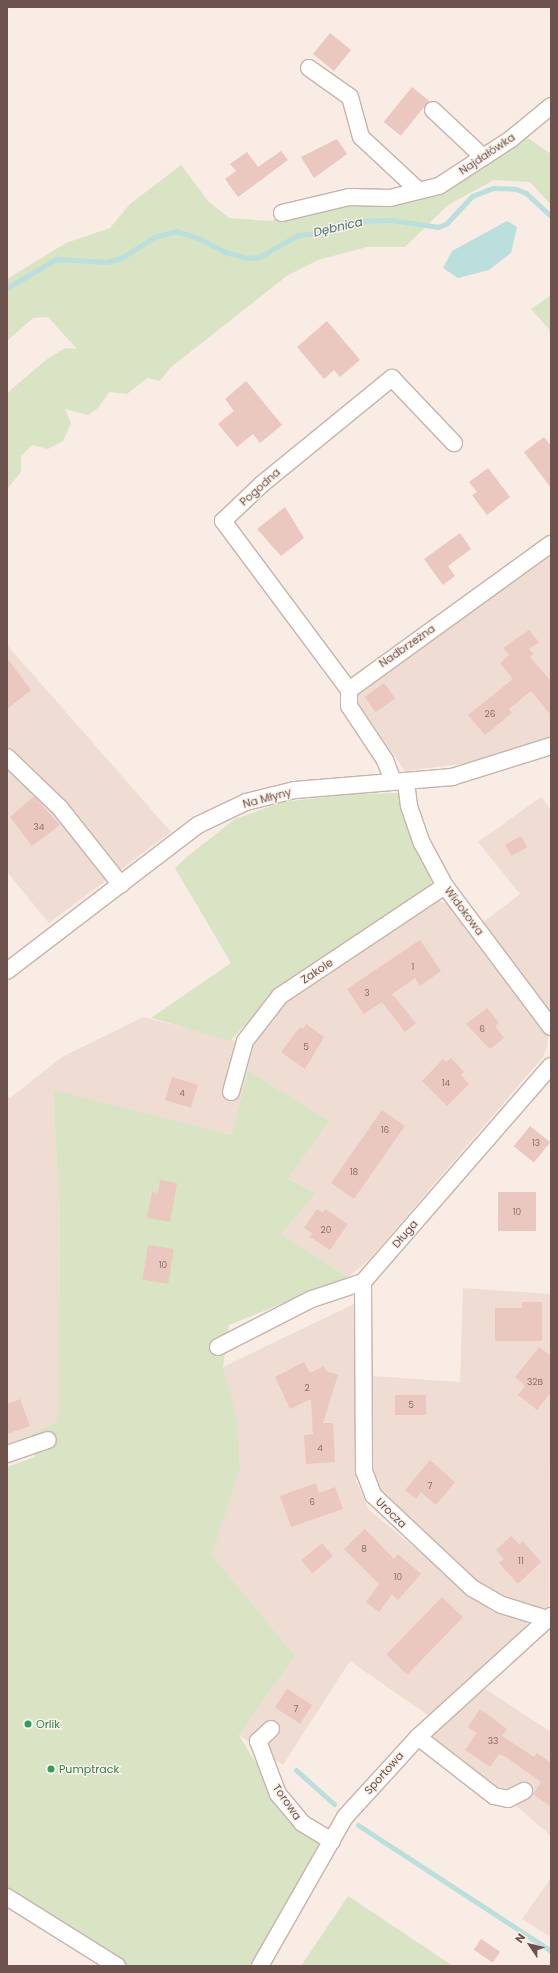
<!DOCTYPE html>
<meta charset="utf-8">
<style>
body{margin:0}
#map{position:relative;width:558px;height:1973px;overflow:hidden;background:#f9ece4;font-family:Poppins,sans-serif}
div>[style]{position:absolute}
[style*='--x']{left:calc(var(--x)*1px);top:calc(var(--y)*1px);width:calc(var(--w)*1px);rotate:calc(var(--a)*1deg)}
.residential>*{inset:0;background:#efddd3}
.green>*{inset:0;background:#d8e4c4}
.water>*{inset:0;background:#bbdfdd}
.stream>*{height:5px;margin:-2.5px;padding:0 2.5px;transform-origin:2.5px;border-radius:2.5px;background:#bbdfdd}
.building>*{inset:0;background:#eac7bf;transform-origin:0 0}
.roads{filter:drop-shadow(1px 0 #c8b3ac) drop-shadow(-1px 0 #c8b3ac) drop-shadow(0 1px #c8b3ac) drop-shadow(0 -1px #c8b3ac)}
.minor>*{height:16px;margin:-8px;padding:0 8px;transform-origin:8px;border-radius:8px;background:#fff}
.dots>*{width:11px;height:11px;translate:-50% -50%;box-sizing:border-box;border:2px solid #fcf1e9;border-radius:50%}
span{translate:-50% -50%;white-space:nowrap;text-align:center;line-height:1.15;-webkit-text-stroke:3px #fcf1e9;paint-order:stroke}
.number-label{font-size:9px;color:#8c6f6a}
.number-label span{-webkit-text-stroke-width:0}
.street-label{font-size:11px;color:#6d524d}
.leisure-label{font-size:11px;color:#27864d}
.left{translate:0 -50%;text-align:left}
.water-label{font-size:12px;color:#477776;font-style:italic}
.frame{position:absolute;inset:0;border:8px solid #6d524d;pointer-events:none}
.north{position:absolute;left:510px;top:1925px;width:40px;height:40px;-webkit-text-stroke:3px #fcf1e9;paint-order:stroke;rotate:305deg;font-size:11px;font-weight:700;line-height:16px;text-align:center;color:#6d524d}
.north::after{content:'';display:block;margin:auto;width:14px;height:18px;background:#6d524d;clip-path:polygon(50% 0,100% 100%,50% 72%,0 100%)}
</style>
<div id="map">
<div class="residential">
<i style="clip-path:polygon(551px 550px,551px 737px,483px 761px,405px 771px,351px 693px)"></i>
<i style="clip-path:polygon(7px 645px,171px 832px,49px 923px,7px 872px)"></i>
<i style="clip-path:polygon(541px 797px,551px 810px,551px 1019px,482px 923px,520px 894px,478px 842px)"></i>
<i style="clip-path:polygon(439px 901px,455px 906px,548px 1032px,547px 1046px,543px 1057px,369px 1260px,348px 1277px,281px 1234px,316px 1193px,288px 1179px,329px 1121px,248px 1070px,232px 1135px,53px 1091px,60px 1217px,58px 1421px,29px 1436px,41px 1444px,7px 1454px,7px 1095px,10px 1098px,62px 1057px,143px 1017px,254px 1046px,259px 1033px,290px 999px)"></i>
<i style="clip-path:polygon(463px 1288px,551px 1294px,549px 1609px,508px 1601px,492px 1593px,443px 1554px,377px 1490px,371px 1470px,372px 1376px,460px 1382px)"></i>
<i style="clip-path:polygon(356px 1303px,360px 1375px,356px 1481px,369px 1510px,491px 1611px,528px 1621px,523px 1633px,429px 1716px,350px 1661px,283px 1765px,239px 1735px,295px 1656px,212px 1555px,240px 1468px,238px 1422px,223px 1367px)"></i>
<i style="clip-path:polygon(484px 1688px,551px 1732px,551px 1836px,497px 1789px,428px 1737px)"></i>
<i style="clip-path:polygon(551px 1878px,551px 1937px,522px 1919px)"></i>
</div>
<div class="green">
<i style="clip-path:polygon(528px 138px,551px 154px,551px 205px,530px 182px,494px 180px,448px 205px,405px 247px,367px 247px,318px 260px,288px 275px,170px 368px,160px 381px,147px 378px,127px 394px,109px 392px,98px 408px,88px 415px,65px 409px,71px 423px,63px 441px,48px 449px,32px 445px,21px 456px,21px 472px,7px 489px,7px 393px,46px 360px,65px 348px,77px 349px,48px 317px,33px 318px,7px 341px,7px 279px,66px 243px,110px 228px,130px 204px,181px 165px,208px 201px,229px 218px,269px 221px,408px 194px)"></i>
<i style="clip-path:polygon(551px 295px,551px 340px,549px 329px,531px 309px)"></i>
<i style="clip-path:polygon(402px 793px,434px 874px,428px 893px,267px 1001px,230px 1041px,151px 1018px,231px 963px,175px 868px,188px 856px,235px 819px,283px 802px,352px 794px)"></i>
<i style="clip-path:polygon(248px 1070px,329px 1121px,288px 1179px,316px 1193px,281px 1234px,348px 1277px,229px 1325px,223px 1367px,238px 1422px,240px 1469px,212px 1555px,295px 1656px,239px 1735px,274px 1793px,324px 1844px,250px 1966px,123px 1966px,7px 1892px,7px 1467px,35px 1457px,28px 1436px,58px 1421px,60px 1217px,53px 1090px,232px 1135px)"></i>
<i style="clip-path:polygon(348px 1896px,453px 1966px,301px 1966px)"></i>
</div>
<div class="water">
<i style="clip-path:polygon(507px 221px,517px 227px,511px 253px,489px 270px,458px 278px,443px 268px,452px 251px)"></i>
</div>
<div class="stream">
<i style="--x:7;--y:288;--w:57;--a:-30.6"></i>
<i style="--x:56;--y:259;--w:51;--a:3.4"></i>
<i style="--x:107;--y:262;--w:15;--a:-16"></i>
<i style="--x:121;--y:258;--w:39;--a:-32"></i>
<i style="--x:154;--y:237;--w:23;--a:-15"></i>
<i style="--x:176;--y:231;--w:23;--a:18"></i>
<i style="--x:198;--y:238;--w:30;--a:27"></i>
<i style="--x:225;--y:252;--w:24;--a:15"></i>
<i style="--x:248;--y:258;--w:11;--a:-5"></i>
<i style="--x:259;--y:257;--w:45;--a:-29.4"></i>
<i style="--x:298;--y:235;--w:33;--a:-5"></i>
<i style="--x:331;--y:232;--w:31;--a:-21"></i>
<i style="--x:360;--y:221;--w:31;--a:-2"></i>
<i style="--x:391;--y:220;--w:48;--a:8.5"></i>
<i style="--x:438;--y:227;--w:9;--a:-21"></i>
<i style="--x:446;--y:224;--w:38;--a:-47"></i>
<i style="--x:472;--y:196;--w:22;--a:-21"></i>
<i style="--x:493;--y:188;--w:23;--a:2"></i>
<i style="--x:516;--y:189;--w:11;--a:22"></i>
<i style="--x:526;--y:193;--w:34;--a:43"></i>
<i style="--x:296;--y:1770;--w:51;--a:41.8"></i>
<i style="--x:358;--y:1825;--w:230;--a:33.1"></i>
</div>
<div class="building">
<i style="left:330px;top:33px;width:27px;height:27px;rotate:39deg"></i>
<i style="left:412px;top:87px;width:22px;height:45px;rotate:39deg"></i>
<i style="clip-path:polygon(337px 139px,347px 154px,314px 178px,301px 157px)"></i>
<i style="clip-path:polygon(281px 151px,288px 160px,238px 197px,225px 179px,236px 171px,230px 164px,247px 152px,258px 167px)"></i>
<i style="clip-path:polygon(327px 321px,360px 360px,340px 377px,334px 370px,324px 379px,297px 347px)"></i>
<i style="clip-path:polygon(246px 381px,282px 425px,260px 443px,253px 434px,237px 447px,218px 424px,234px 411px,225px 399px)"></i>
<i style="clip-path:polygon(544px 437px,551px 446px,551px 488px,524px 452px)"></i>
<i style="clip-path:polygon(488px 468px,510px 497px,487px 515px,472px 495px,477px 492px,469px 482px)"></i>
<i style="clip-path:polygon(285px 507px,304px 538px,281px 556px,257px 529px)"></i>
<i style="clip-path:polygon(460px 533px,471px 549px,448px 566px,455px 576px,443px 585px,424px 559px)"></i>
<i style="clip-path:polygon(529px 630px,539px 642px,529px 649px,534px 654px,530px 657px,551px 681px,551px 715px,531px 691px,509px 709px,512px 713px,485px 735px,468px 715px,513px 679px,500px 663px,509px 655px,503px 648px)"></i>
<i style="clip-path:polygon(7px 658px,31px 690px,7px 709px)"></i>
<i style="left:384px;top:683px;width:19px;height:24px;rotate:54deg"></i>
<i style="clip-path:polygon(34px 796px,60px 825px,32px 846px,10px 817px)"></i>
<i style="left:521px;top:836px;width:13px;height:18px;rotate:61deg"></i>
<i style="clip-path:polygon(420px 940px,441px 971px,420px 986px,415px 978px,392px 994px,416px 1023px,405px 1032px,382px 1002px,364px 1014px,347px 989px)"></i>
<i style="clip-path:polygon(487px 1008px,499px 1023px,495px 1026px,504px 1038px,490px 1049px,466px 1024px)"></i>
<i style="clip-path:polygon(306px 1024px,324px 1037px,305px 1069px,281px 1052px,300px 1027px,303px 1029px)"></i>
<i style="clip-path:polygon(451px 1058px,464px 1072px,461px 1075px,469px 1084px,447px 1106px,422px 1081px,443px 1059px,446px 1062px)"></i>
<i style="left:172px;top:1077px;width:27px;height:24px;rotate:17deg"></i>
<i style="left:382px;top:1110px;width:28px;height:89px;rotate:35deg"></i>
<i style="left:530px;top:1126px;width:26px;height:26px;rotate:39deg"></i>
<i style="clip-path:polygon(160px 1180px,177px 1183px,170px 1222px,147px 1218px,152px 1192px,158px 1193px)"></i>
<i style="left:498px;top:1192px;width:38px;height:39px"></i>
<i style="clip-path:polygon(317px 1209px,323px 1213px,325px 1209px,348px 1224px,330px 1250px,310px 1237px,312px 1233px,304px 1228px)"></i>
<i style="left:148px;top:1245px;width:26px;height:35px;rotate:9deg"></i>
<i style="clip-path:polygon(522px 1302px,542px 1302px,542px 1341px,495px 1341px,495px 1308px,522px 1308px)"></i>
<i style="clip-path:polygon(539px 1347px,551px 1356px,551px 1392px,537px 1410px,518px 1395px,525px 1386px,515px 1377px)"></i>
<i style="clip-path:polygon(304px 1362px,310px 1373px,324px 1366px,326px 1371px,338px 1375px,323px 1423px,333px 1423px,335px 1462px,306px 1464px,304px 1435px,313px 1434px,311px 1399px,290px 1409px,275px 1377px)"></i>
<i style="left:426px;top:1395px;width:20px;height:31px;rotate:90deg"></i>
<i style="clip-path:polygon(20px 1399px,30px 1426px,7px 1434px,7px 1404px)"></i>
<i style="clip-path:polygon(430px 1460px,455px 1482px,436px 1505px,421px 1492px,416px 1499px,405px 1490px)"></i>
<i style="clip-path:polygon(316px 1483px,319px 1493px,335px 1487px,343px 1509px,291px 1527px,280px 1496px)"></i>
<i style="clip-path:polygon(365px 1529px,394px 1559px,398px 1554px,421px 1574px,398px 1600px,392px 1594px,379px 1612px,366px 1602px,379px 1584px,344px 1549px)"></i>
<i style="clip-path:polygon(511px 1536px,519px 1544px,523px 1541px,541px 1562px,518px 1584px,499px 1563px,504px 1559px,496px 1550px)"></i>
<i style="left:322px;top:1543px;width:17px;height:27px;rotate:50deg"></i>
<i style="left:442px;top:1597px;width:29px;height:80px;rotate:44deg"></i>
<i style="left:287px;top:1689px;width:30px;height:22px;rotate:33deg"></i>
<i style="clip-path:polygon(480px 1709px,507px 1729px,502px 1736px,534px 1757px,537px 1753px,551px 1763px,551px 1807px,533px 1794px,541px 1782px,506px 1757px,499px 1754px,490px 1767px,465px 1750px,477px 1733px,468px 1727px)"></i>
<i style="left:481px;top:1939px;width:23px;height:13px;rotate:34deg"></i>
</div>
<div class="roads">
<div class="minor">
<i style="--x:309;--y:68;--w:50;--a:35.3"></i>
<i style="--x:350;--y:97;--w:41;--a:74.6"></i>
<i style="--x:361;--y:137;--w:78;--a:42.9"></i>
<i style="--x:433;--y:110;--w:69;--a:43.2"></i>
<i style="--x:282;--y:213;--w:69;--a:-13.4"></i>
<i style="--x:349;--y:197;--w:41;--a:1.4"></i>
<i style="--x:390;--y:198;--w:50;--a:-13.8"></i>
<i style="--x:439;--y:186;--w:86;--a:-33.1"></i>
<i style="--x:511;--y:139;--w:52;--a:-39.5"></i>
<i style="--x:349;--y:690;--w:211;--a:-126.7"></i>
<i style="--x:223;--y:521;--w:54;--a:-43.5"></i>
<i style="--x:262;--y:484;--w:168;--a:-39.2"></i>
<i style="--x:392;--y:378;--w:90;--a:46.4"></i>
<i style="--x:7;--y:757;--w:74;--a:43.9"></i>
<i style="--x:60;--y:808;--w:98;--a:51.6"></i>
<i style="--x:393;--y:781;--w:22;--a:-111"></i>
<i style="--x:385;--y:760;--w:65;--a:-123.7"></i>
<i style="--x:349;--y:706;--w:16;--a:-90"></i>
<i style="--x:349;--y:690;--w:249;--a:-35.9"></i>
<i style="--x:406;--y:782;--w:24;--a:83"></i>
<i style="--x:409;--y:806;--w:39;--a:71"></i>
<i style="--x:422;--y:843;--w:49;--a:61.9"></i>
<i style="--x:445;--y:886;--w:176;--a:53.1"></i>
<i style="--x:7;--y:971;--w:240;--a:-37.4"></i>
<i style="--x:198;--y:825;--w:53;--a:-25.6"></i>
<i style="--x:246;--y:802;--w:50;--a:-13.8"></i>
<i style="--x:295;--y:790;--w:158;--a:-4.7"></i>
<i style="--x:452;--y:777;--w:104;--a:-17.4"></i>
<i style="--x:231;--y:1092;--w:53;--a:-74.6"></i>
<i style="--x:245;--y:1041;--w:57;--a:-52.1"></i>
<i style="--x:280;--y:996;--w:198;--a:-33.7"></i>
<i style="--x:363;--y:1282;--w:189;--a:89.7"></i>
<i style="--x:364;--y:1471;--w:26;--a:69"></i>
<i style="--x:373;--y:1495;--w:136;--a:43.2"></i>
<i style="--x:472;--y:1588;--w:34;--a:30"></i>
<i style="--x:502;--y:1605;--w:47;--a:17.3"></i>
<i style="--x:218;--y:1347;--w:106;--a:-27.1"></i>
<i style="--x:312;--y:1299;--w:54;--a:-18.4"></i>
<i style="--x:363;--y:1282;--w:286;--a:-49"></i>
<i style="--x:7;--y:1454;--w:43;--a:-18.9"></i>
<i style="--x:271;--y:1729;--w:18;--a:137"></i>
<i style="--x:258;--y:1741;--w:57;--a:69.3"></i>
<i style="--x:278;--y:1794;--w:38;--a:50"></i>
<i style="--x:302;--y:1823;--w:35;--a:31"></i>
<i style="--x:418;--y:1737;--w:96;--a:37.8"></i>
<i style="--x:494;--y:1796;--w:14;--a:12"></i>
<i style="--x:508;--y:1799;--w:18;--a:-27"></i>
<i style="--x:7;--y:1897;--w:130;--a:32.1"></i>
<i style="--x:260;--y:1966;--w:172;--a:-60.3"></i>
<i style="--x:345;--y:1817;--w:108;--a:-47.6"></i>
<i style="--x:418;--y:1737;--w:180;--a:-42.3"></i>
</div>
</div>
<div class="dots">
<i style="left:28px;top:1724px;background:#2e9e5b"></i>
<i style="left:51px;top:1769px;background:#2e9e5b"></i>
</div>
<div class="number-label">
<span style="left:490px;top:714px">26</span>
<span style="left:39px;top:827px">34</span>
<span style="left:413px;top:967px">1</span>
<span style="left:367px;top:993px">3</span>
<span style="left:482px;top:1029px">6</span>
<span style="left:306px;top:1047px">5</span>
<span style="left:446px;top:1083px">14</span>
<span style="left:182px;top:1093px">4</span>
<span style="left:385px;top:1130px">16</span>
<span style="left:536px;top:1143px">13</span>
<span style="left:354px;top:1172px">18</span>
<span style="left:517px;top:1212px">10</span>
<span style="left:326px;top:1230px">20</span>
<span style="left:163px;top:1265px">10</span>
<span style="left:535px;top:1382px">32B</span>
<span style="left:307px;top:1388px">2</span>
<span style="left:411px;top:1405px">5</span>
<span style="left:320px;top:1448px">4</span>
<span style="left:430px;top:1486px">7</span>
<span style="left:312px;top:1502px">6</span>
<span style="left:364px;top:1549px">8</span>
<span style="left:521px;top:1561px">11</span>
<span style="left:398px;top:1577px">10</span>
<span style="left:296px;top:1709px">7</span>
<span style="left:493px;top:1741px">33</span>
</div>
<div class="street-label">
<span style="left:487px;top:154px;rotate:-34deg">Najdałówka</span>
<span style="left:260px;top:487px;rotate:-42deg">Pogodna</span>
<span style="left:407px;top:646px;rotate:-35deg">Nadbrzeżna</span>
<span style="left:267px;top:798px;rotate:-15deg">Na Młyny</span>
<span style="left:464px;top:911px;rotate:53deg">Widokowa</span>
<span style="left:317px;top:971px;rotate:-34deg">Zakole</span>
<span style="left:405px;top:1234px;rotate:-49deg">Długa</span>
<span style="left:391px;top:1513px;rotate:44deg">Urocza</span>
<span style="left:384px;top:1773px;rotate:-48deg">Sportowa</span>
<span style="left:287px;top:1802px;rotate:55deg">Torowa</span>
</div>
<div class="leisure-label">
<span class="left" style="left:36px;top:1724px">Orlik</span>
<span class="left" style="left:59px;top:1769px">Pumptrack</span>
</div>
<div class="water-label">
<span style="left:338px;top:227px;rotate:-13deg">Dębnica</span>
</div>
<div class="frame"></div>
<div class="north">N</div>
</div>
